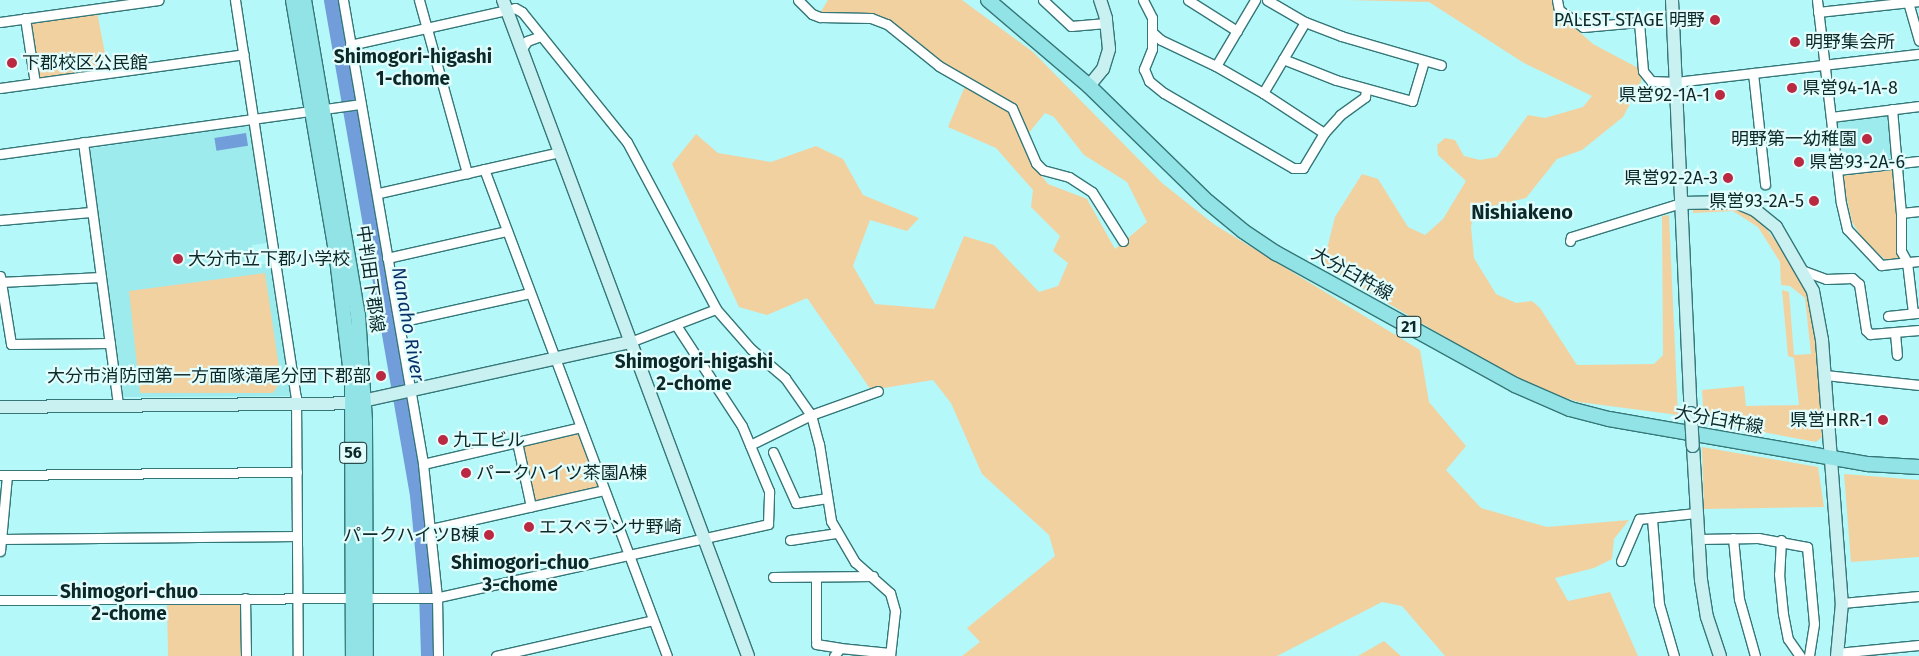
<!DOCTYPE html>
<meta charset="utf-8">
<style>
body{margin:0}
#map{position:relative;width:1919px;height:656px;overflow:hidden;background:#b5f8f9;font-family:"Fira Sans","Noto Sans JP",sans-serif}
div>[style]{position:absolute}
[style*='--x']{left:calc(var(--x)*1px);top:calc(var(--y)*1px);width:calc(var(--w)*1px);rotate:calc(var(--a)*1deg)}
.built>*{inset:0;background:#9eebed}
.green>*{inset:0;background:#f2d1a0}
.water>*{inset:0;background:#729ddb;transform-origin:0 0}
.river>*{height:15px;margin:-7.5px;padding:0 7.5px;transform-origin:7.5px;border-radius:7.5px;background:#729ddb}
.roads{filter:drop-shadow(1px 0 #357778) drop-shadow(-1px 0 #357778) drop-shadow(0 1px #357778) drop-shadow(0 -1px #357778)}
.street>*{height:9px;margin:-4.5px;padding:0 4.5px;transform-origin:4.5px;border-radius:4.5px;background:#fff}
.secondary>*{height:12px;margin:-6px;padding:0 6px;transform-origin:6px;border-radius:6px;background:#c9f1f2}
.primary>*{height:14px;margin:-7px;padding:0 7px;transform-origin:7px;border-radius:7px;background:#92e3e6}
.bridges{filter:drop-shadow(1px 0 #357778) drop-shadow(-1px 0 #357778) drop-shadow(0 1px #357778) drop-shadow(0 -1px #357778)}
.secondary-bridge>*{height:12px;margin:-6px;padding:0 6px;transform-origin:6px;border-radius:6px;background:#c9f1f2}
.dots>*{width:14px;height:14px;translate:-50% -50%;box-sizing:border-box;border:2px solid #e3fdfd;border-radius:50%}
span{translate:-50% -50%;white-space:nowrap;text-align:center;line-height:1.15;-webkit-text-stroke:4.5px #e3fdfd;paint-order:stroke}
.shield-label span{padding:1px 4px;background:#e3fdfd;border:1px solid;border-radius:4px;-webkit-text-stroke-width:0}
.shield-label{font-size:16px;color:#0c2829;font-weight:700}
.poi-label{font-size:18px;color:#0c2829}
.right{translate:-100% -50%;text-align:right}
.left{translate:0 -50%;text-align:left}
.street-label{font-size:18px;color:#0c2829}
.neighbourhood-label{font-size:19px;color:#0c2829;font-weight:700}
.water-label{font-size:19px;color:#063067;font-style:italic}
.quarter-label{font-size:20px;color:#0c2829;font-weight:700}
</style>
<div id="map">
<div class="built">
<i style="clip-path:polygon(1890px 112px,1896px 158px,1845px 164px,1842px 160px,1837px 120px)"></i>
<i style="clip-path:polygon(250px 124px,253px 125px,269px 243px,252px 245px,255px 265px,272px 263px,291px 396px,122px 397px,87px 149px)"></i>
</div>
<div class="green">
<i style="clip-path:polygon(828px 0,962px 0,1033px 52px,1162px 183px,1215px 225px,1420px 350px,1429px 402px,1466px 446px,1446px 470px,1481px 508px,1547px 527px,1629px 520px,1614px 539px,1612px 559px,1594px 568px,1555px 578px,1568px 601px,1610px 592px,1638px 656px,1445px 656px,1402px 606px,1382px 602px,1277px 656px,962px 656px,980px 642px,967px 628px,1055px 556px,1049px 535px,982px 474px,951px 403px,933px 380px,871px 390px,807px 298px,767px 315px,739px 307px,672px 164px,696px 134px,718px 153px,771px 162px,816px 146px,843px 159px,863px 195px,919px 218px,907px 231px,870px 220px,853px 266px,875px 304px,934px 309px,964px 236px,994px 245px,1039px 292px,1058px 286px,1068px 263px,1053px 251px,1060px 236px,1031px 207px,1033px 190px,996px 148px,948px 127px,965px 86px,1011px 111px,1034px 166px,1048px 184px,1087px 199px,1115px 249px,1147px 222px,1127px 182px,1084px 155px,1054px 117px,1045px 113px,1028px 134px,1013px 105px,941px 65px,870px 16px,820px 13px)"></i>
<i style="clip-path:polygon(1347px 0,1552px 0,1558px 13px,1593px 44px,1640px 69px,1643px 74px,1640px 85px,1623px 117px,1582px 150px,1557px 159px,1526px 198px,1489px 207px,1474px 217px,1471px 226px,1474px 258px,1496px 294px,1516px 303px,1532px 301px,1540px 308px,1577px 365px,1654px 364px,1663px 355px,1662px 216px,1669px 215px,1678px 415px,1579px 402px,1530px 387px,1323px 265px,1335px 217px,1362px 174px,1378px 179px,1408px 227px,1425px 235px,1443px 219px,1466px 181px,1438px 155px,1437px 145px,1445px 138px,1455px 140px,1464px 156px,1480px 160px,1497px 157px,1528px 115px,1545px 118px,1583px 107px,1592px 96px,1524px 63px,1429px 2px)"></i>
<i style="clip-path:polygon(97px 12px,108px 69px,40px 79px,36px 76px,29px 25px,31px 21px)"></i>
<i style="clip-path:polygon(1892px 170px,1901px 251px,1899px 259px,1887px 261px,1865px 242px,1852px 222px,1842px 176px)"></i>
<i style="clip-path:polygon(1727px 208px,1746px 212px,1762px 223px,1802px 276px,1815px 319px,1822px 437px,1816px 442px,1704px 421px,1702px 390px,1744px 386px,1746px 406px,1799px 405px,1794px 358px,1788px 356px,1782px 290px,1789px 292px,1794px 355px,1811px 354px,1805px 298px,1790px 286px,1781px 285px,1780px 262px,1758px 227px,1733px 211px,1693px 213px,1693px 209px)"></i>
<i style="clip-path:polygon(265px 273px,281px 381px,273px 393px,140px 393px,129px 291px)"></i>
<i style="clip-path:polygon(576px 432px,580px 434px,599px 485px,597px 489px,536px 502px,532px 499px,522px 444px)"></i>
<i style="clip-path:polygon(1702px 447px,1818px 467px,1824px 507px,1704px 509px)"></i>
<i style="clip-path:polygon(1844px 474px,1919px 480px,1919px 557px,1851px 562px)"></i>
<i style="clip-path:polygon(239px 603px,242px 606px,241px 656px,168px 656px,167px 604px)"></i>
<i style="clip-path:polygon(1384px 641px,1401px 656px,1358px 656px)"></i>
</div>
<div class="water">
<i style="left:246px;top:133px;width:13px;height:32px;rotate:81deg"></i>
</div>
<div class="river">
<i style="--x:331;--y:0;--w:502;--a:80.14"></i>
<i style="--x:417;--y:495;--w:96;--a:84.6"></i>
<i style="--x:426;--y:591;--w:65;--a:88.2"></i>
</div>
<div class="roads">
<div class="street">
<i style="--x:235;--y:0;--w:402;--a:81.3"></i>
<i style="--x:296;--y:397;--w:259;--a:89.6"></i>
<i style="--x:343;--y:0;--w:471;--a:80.2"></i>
<i style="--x:423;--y:464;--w:134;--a:84"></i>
<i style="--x:437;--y:597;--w:59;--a:89"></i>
<i style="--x:419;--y:0;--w:180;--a:74.5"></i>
<i style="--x:798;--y:0;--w:20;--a:45"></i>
<i style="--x:812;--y:14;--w:9;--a:21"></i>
<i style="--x:820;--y:17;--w:51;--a:1.1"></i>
<i style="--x:871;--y:18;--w:17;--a:21"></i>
<i style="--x:887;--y:24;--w:67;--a:38.9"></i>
<i style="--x:939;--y:66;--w:84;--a:29.9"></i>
<i style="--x:1012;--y:108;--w:60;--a:66.4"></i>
<i style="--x:1036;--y:163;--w:10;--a:45"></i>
<i style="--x:1043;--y:170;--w:27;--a:15"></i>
<i style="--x:1069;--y:177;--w:27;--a:33"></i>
<i style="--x:1092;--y:192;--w:58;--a:57.7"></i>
<i style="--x:1043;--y:0;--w:38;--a:43"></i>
<i style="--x:1071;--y:26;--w:35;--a:-5"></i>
<i style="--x:1143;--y:0;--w:20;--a:63"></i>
<i style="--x:1152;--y:18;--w:31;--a:90"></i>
<i style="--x:1152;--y:49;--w:22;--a:112"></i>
<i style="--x:1144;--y:69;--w:13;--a:67"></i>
<i style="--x:1149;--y:81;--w:19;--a:39"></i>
<i style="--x:1164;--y:93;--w:149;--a:30.2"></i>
<i style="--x:1293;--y:168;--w:10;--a:0"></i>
<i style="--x:1303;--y:168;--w:41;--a:-59"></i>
<i style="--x:1324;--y:133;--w:24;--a:-48"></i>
<i style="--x:1340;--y:115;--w:31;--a:-36"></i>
<i style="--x:1365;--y:97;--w:8;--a:-83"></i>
<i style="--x:1188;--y:0;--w:58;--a:32.3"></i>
<i style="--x:1267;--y:0;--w:44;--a:30.1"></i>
<i style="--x:1305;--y:22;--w:39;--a:21"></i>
<i style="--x:1341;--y:36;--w:104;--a:16.2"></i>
<i style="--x:1557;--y:0;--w:10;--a:79"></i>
<i style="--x:1559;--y:10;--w:29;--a:35"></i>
<i style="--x:1583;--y:27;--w:56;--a:-5.1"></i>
<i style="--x:1639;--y:22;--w:49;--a:85.3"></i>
<i style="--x:1643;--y:71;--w:13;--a:51"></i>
<i style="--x:1651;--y:81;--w:25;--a:2"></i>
<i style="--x:1676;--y:82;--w:245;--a:-6.6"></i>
<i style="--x:1817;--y:0;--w:204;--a:83.3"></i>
<i style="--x:1841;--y:203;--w:27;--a:77"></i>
<i style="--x:1847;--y:229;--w:50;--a:46.6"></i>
<i style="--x:1881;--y:265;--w:38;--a:-6"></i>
<i style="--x:1908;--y:2;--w:40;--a:74"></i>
<i style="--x:1818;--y:12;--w:102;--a:-6.2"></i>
<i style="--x:25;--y:18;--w:66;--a:81.3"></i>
<i style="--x:0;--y:22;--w:160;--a:-7.9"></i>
<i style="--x:1152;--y:32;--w:12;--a:42"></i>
<i style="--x:1161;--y:40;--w:61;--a:25.3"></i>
<i style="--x:1216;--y:66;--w:54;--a:29.9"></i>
<i style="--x:1263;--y:93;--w:73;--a:33.3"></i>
<i style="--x:350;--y:45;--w:161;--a:-12.6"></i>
<i style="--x:507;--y:10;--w:8;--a:-14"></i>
<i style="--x:515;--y:8;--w:8;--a:30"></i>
<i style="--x:522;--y:12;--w:167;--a:51.1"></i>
<i style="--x:627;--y:142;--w:189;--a:61.9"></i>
<i style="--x:716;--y:309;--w:53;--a:48.8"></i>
<i style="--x:751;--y:349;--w:45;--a:40.5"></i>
<i style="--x:785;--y:378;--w:45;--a:54.9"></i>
<i style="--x:811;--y:415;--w:30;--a:75"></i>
<i style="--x:819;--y:444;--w:78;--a:81.1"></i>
<i style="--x:831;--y:521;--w:48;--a:59.7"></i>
<i style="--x:855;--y:562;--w:47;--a:41.5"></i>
<i style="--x:890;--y:593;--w:19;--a:74"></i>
<i style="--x:895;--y:611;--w:45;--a:96.3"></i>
<i style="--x:521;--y:50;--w:11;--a:-56"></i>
<i style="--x:527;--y:41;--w:15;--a:-20"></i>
<i style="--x:1283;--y:59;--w:57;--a:21.6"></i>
<i style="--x:1336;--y:80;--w:79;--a:15.4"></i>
<i style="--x:1412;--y:101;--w:42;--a:-73.3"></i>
<i style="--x:1216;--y:66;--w:77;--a:-59.4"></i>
<i style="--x:1753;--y:73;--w:112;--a:83.8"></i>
<i style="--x:0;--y:88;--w:246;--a:-7.9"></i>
<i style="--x:1263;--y:93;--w:82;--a:-59.4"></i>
<i style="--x:1892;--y:109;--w:104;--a:85.1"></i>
<i style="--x:1901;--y:213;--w:38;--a:90"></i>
<i style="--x:1901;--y:251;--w:13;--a:61"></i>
<i style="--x:1907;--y:262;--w:51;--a:83.3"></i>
<i style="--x:1831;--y:117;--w:89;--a:-7.1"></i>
<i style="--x:83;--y:142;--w:265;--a:82.4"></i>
<i style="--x:0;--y:154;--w:364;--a:-7.9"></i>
<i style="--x:484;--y:169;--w:520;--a:69.41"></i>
<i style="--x:1837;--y:170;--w:82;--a:-6.3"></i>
<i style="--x:379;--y:193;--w:186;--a:-12.8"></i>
<i style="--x:1901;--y:213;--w:18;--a:-6"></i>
<i style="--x:0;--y:220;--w:92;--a:-5"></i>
<i style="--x:1570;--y:241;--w:4;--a:-76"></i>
<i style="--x:1571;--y:237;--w:115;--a:-17.2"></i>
<i style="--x:387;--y:258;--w:123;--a:-12.7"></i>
<i style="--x:1804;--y:271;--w:23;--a:20"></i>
<i style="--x:1826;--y:279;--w:26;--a:-2"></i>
<i style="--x:1852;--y:278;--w:9;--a:41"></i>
<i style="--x:1859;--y:284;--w:47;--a:81.3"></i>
<i style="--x:1866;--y:330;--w:6;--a:45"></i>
<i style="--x:1870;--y:334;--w:49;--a:-4.7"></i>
<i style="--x:0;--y:276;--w:69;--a:80.8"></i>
<i style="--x:11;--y:344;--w:99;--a:-0.6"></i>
<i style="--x:0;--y:282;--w:101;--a:-2.8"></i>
<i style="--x:1888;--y:316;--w:31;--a:-6"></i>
<i style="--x:399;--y:322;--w:134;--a:-12.5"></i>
<i style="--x:1895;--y:333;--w:22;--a:85"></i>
<i style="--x:630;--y:342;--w:92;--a:-21"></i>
<i style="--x:1825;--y:375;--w:95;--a:6.1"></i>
<i style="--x:517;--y:442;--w:66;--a:77.8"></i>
<i style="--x:750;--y:445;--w:68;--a:-26.2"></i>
<i style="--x:811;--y:415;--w:71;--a:-19.7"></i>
<i style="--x:773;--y:452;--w:56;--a:65.7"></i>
<i style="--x:796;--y:503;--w:30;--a:-9"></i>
<i style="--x:423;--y:464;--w:162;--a:-13.2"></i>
<i style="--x:0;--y:475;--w:297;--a:-0.6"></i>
<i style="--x:1652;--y:519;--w:85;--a:85.3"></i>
<i style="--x:1659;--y:604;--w:54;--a:73.9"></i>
<i style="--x:431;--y:529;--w:177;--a:-12.7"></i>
<i style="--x:1733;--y:538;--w:61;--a:84.4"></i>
<i style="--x:1739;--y:599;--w:59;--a:74.3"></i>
<i style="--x:2;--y:539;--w:295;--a:-0.6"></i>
<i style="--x:1698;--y:539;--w:60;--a:-1"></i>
<i style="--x:1758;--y:538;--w:50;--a:10.4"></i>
<i style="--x:1807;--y:547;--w:77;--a:84.8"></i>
<i style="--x:1814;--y:624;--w:32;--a:99"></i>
<i style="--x:790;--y:540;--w:48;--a:-8.5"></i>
<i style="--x:1781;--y:540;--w:34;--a:93"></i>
<i style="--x:1779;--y:574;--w:40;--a:84.3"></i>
<i style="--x:1783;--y:614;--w:25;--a:79"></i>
<i style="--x:1788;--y:639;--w:21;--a:55"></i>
<i style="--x:0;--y:551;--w:76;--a:-84.7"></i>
<i style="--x:1621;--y:561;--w:46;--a:-66.8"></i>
<i style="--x:1639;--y:519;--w:57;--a:-6"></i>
<i style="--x:773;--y:577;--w:100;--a:-0.6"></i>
<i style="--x:245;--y:598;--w:58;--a:89"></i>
<i style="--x:0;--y:600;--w:435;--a:-0.3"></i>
<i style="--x:435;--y:598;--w:341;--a:-12.5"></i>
<i style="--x:768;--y:524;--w:33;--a:-88"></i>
<i style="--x:769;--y:491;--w:70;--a:-112.6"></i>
<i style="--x:742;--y:426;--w:121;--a:-123.2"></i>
<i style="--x:1842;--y:603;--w:77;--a:-5.2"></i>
<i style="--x:816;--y:640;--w:63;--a:-90"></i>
<i style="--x:816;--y:644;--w:24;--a:9"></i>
<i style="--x:1837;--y:653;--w:82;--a:-5.6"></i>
<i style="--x:496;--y:656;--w:161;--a:-12.9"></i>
<i style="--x:834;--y:656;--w:10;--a:-53"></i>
<i style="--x:840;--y:648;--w:50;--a:5.7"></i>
</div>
<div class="secondary">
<i style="--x:503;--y:0;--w:700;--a:69.52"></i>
<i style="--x:1672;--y:0;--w:413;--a:87.4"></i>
<i style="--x:1089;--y:86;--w:22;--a:-51"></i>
<i style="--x:1103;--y:69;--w:21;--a:-73"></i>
<i style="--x:1109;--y:49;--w:31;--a:-96"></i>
<i style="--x:1106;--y:18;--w:19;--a:-108"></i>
<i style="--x:1681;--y:203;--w:55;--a:-1"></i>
<i style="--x:1736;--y:202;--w:21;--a:23"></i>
<i style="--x:1755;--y:210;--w:27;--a:39"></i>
<i style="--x:1776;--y:227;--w:74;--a:60"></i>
<i style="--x:1813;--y:291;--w:50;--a:79.6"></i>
<i style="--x:1822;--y:340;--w:264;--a:85.7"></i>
<i style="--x:1842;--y:603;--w:53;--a:95.4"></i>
<i style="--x:0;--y:407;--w:353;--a:-0.6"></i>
<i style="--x:353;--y:403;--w:284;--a:-12.4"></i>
<i style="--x:1693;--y:446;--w:134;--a:86.6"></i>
<i style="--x:1701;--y:580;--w:37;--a:81"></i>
<i style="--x:1707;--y:617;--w:41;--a:71.6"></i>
</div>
<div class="primary">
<i style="--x:293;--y:0;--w:255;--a:80.3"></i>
<i style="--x:336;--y:251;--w:134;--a:83.1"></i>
<i style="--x:352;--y:384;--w:272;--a:89.8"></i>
<i style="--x:304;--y:0;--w:320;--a:80.3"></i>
<i style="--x:358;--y:315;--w:106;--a:86.2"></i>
<i style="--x:365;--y:421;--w:235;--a:89.8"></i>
<i style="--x:988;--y:0;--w:133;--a:40.4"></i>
<i style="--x:1089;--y:86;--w:166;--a:44.3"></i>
<i style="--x:1208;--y:202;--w:45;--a:39.6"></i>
<i style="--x:1243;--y:231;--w:40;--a:34"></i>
<i style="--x:1276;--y:253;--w:273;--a:28.9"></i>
<i style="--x:1515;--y:385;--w:60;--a:23.6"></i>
<i style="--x:1570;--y:409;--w:40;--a:14.4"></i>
<i style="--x:1609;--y:419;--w:263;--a:9.9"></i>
<i style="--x:1868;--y:464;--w:51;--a:3.4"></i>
</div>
</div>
<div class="bridges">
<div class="secondary-bridge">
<i style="--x:1691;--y:413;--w:33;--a:87"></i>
</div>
</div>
<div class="dots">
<i style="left:1715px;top:20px;background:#ba2941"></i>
<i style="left:1795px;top:42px;background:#ba2941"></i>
<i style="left:12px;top:63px;background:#ba2941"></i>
<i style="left:1792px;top:88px;background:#ba2941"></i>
<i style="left:1720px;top:95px;background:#ba2941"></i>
<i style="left:1867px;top:139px;background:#ba2941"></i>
<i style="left:1799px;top:162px;background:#ba2941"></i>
<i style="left:1728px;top:178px;background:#ba2941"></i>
<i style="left:1814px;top:201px;background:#ba2941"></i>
<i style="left:178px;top:259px;background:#ba2941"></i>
<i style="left:381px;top:376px;background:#ba2941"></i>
<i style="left:1883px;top:420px;background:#ba2941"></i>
<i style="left:443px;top:440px;background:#ba2941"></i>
<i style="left:466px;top:473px;background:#ba2941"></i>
<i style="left:529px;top:527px;background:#ba2941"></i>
<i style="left:489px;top:535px;background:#ba2941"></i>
</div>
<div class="shield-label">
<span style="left:1409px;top:327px">21</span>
<span style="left:353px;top:453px">56</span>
</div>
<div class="poi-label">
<span class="right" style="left:1705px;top:20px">PALEST STAGE 明野</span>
<span class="left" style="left:1805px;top:42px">明野集会所</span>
<span class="left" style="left:22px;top:63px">下郡校区公民館</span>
<span class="left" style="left:1802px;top:88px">県営94-1A-8</span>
<span class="right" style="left:1710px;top:95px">県営92-1A-1</span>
<span class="right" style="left:1857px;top:139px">明野第一幼稚園</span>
<span class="left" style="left:1809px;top:162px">県営93-2A-6</span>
<span class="right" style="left:1718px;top:178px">県営92-2A-3</span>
<span class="right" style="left:1804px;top:201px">県営93-2A-5</span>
<span class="left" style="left:188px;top:259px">大分市立下郡小学校</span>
<span class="right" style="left:371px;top:376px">大分市消防団第一方面隊滝尾分団下郡部</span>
<span class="right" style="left:1873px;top:420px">県営HRR-1</span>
<span class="left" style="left:453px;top:440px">九工ビル</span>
<span class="left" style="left:476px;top:473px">パークハイツ茶園A棟</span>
<span class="left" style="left:539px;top:527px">エスペランサ野崎</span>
<span class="right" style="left:479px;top:535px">パークハイツB棟</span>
</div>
<div class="street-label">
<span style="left:1352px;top:274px;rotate:29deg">大分臼杵線</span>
<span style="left:370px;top:279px;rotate:82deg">中判田下郡線</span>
<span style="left:1719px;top:420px;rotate:10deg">大分臼杵線</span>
</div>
<div class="neighbourhood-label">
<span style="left:413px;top:68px">Shimogori-higashi<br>1-chome</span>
<span style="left:694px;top:373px">Shimogori-higashi<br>2-chome</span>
<span style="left:520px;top:574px">Shimogori-chuo<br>3-chome</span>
<span style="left:129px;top:603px">Shimogori-chuo<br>2-chome</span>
</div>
<div class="water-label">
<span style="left:408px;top:324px;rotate:80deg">Nanaho River</span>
</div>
<div class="quarter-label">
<span style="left:1522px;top:212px">Nishiakeno</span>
</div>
</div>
